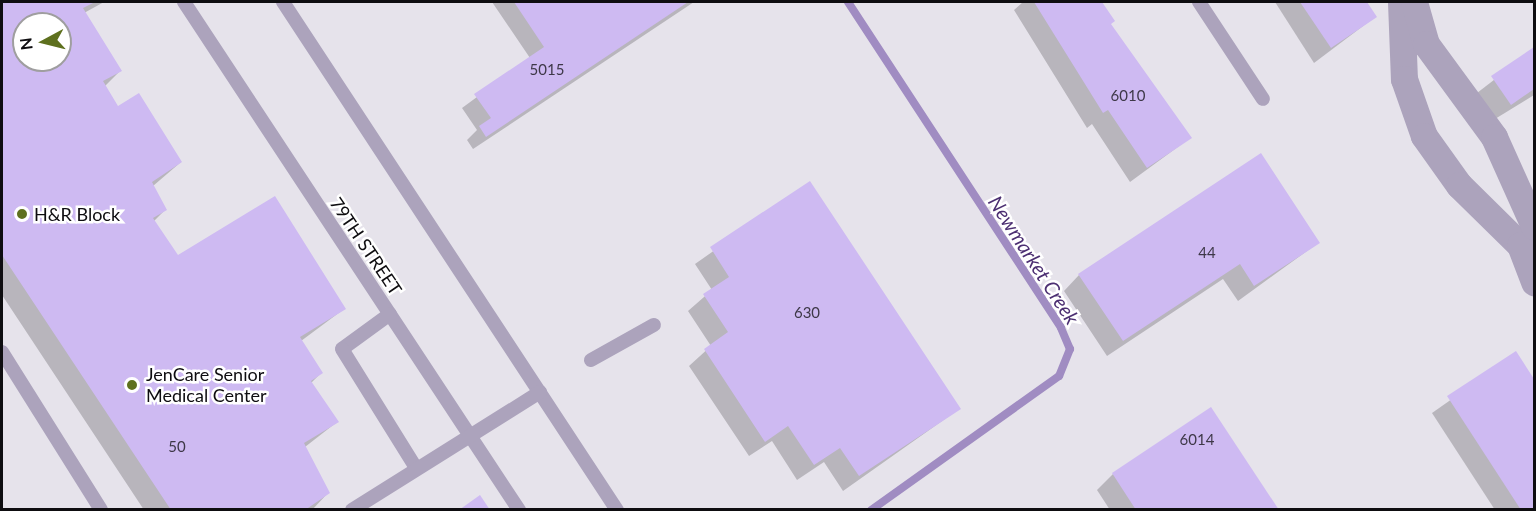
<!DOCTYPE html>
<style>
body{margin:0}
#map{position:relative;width:1536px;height:511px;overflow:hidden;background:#e6e3eb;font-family:Lato,sans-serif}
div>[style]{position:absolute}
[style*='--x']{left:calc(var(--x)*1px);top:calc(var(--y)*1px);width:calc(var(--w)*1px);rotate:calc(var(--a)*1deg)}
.shadow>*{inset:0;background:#0003}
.stream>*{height:8px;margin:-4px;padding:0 4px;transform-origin:4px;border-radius:4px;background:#a08cc2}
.building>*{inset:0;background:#cebaf2}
.lane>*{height:14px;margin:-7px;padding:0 7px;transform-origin:7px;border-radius:7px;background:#aca3bc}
.street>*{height:27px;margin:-13.5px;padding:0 13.5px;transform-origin:13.5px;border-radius:13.5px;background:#aca3bc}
.dots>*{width:16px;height:16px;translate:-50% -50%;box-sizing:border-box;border:3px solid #fff;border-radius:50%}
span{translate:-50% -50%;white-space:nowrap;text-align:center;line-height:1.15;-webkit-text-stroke:5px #fff;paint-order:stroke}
.number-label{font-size:15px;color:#3e3848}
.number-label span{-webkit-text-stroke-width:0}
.poi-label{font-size:18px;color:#0e0d10}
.left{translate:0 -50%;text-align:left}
.street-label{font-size:18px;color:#0e0d10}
.water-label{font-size:20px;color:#4c2f72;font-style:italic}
.frame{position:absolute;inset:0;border:3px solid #0e0d10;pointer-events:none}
.north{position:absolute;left:12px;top:12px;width:60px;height:60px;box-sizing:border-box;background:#fff;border:2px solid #9f9e9f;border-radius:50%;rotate:263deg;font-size:16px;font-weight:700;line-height:24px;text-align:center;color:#0e0d10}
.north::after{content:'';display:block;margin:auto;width:21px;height:27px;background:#5e701e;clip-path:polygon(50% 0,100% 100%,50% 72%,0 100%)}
</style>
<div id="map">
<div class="shadow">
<i style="clip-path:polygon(evenodd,2px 2px,104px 2px,84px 13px,120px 71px,105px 86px,118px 108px,181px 162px,153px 186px,165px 210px,154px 221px,178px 257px,344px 309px,301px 341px,321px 373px,311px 383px,337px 422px,305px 447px,328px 493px,312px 510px,144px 510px,2px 295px,2px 2px,24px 24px,60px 24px,60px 60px,24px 60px,24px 24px)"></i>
<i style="clip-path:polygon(492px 2px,694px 2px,473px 149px,467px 140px,477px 130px,462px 108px,530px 58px)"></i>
<i style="clip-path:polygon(1023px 2px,1101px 2px,1113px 21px,1109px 24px,1190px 138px,1130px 182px,1092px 124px,1087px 128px,1014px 10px)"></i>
<i style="clip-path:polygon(1275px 2px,1366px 2px,1375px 17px,1314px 63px)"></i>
<i style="clip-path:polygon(1534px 49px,1534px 95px,1495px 119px,1477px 93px)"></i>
<i style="clip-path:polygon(810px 183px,959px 409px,843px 491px,824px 462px,797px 480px,772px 441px,749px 456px,689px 366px,711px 346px,688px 311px,712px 290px,695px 264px)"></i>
<i style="clip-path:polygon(1318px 243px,1238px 301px,1223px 279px,1107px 356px,1064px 291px,1079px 275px)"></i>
<i style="clip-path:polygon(1516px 354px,1534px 382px,1534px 510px,1495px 510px,1432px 413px)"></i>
<i style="clip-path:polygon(1113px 474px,1278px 510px,1110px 510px,1097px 490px)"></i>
</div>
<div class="stream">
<i style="--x:848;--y:2;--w:389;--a:56.8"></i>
<i style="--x:1061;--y:328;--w:23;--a:67"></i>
<i style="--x:1070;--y:349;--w:29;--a:112"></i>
<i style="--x:1059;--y:376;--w:231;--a:144.5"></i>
</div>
<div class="building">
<i style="clip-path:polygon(evenodd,2px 2px,95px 2px,83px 8px,122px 71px,103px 81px,118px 106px,139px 93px,182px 162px,152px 182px,167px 210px,153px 218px,178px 255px,275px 196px,346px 309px,300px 337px,323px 373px,311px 381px,339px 422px,304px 443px,330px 493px,305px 510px,171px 510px,2px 255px,2px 2px,24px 24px,60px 24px,60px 60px,24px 60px,24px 24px)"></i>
<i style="clip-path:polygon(514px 2px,688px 2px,486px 137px,479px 126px,491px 118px,474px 94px,544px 47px)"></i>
<i style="clip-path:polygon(1034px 2px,1102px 2px,1115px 21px,1111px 24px,1192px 138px,1147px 168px,1108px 110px,1103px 113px)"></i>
<i style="clip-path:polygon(1300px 2px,1367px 2px,1377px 17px,1331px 48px)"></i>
<i style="clip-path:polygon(1534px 47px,1534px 89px,1511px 105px,1491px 76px)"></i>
<i style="clip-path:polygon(1261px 153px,1320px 243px,1254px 286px,1240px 264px,1123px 341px,1078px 274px)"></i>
<i style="clip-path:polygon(810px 181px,961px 409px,859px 476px,840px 448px,814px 465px,788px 426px,765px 442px,704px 349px,728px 332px,703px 294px,729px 277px,710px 247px)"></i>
<i style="clip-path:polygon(1516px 351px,1534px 379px,1534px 510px,1521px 510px,1447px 396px)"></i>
<i style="clip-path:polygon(1211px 407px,1279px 510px,1136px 510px,1112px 473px)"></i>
<i style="clip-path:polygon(480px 495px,490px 510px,459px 510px)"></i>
</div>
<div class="lane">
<i style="--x:184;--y:2;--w:609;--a:56.6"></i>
<i style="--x:283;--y:2;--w:608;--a:56.68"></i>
<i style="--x:1199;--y:2;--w:116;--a:56.6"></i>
<i style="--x:390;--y:314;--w:59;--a:143.9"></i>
<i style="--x:342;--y:349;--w:140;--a:58.1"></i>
<i style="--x:2;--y:352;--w:186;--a:57.9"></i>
<i style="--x:591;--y:360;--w:72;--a:-29.1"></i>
<i style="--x:352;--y:510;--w:222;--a:-32.1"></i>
</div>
<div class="street">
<i style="--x:1401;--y:2;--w:77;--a:87.8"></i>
<i style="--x:1404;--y:79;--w:60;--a:70.7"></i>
<i style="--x:1424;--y:136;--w:60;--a:54.5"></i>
<i style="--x:1459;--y:185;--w:86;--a:44.5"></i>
<i style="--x:1520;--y:245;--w:40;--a:69"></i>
<i style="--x:1414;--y:2;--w:44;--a:74.1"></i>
<i style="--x:1426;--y:44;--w:115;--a:53.8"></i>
<i style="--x:1494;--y:137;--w:98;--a:65.8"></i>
</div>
<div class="dots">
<i style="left:22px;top:214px;background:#5e701e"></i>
<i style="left:132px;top:385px;background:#5e701e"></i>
</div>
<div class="number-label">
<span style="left:547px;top:70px">5015</span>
<span style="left:1128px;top:96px">6010</span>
<span style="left:1207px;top:253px">44</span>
<span style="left:807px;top:313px">630</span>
<span style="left:1197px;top:440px">6014</span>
<span style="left:177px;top:447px">50</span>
</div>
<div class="poi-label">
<span class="left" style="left:34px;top:214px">H&amp;R Block</span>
<span class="left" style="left:146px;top:385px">JenCare Senior<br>Medical Center</span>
</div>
<div class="street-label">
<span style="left:366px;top:246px;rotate:56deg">79TH STREET</span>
</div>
<div class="water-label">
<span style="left:1034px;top:260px;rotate:57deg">Newmarket Creek</span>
</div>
<div class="frame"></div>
<div class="north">N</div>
</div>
